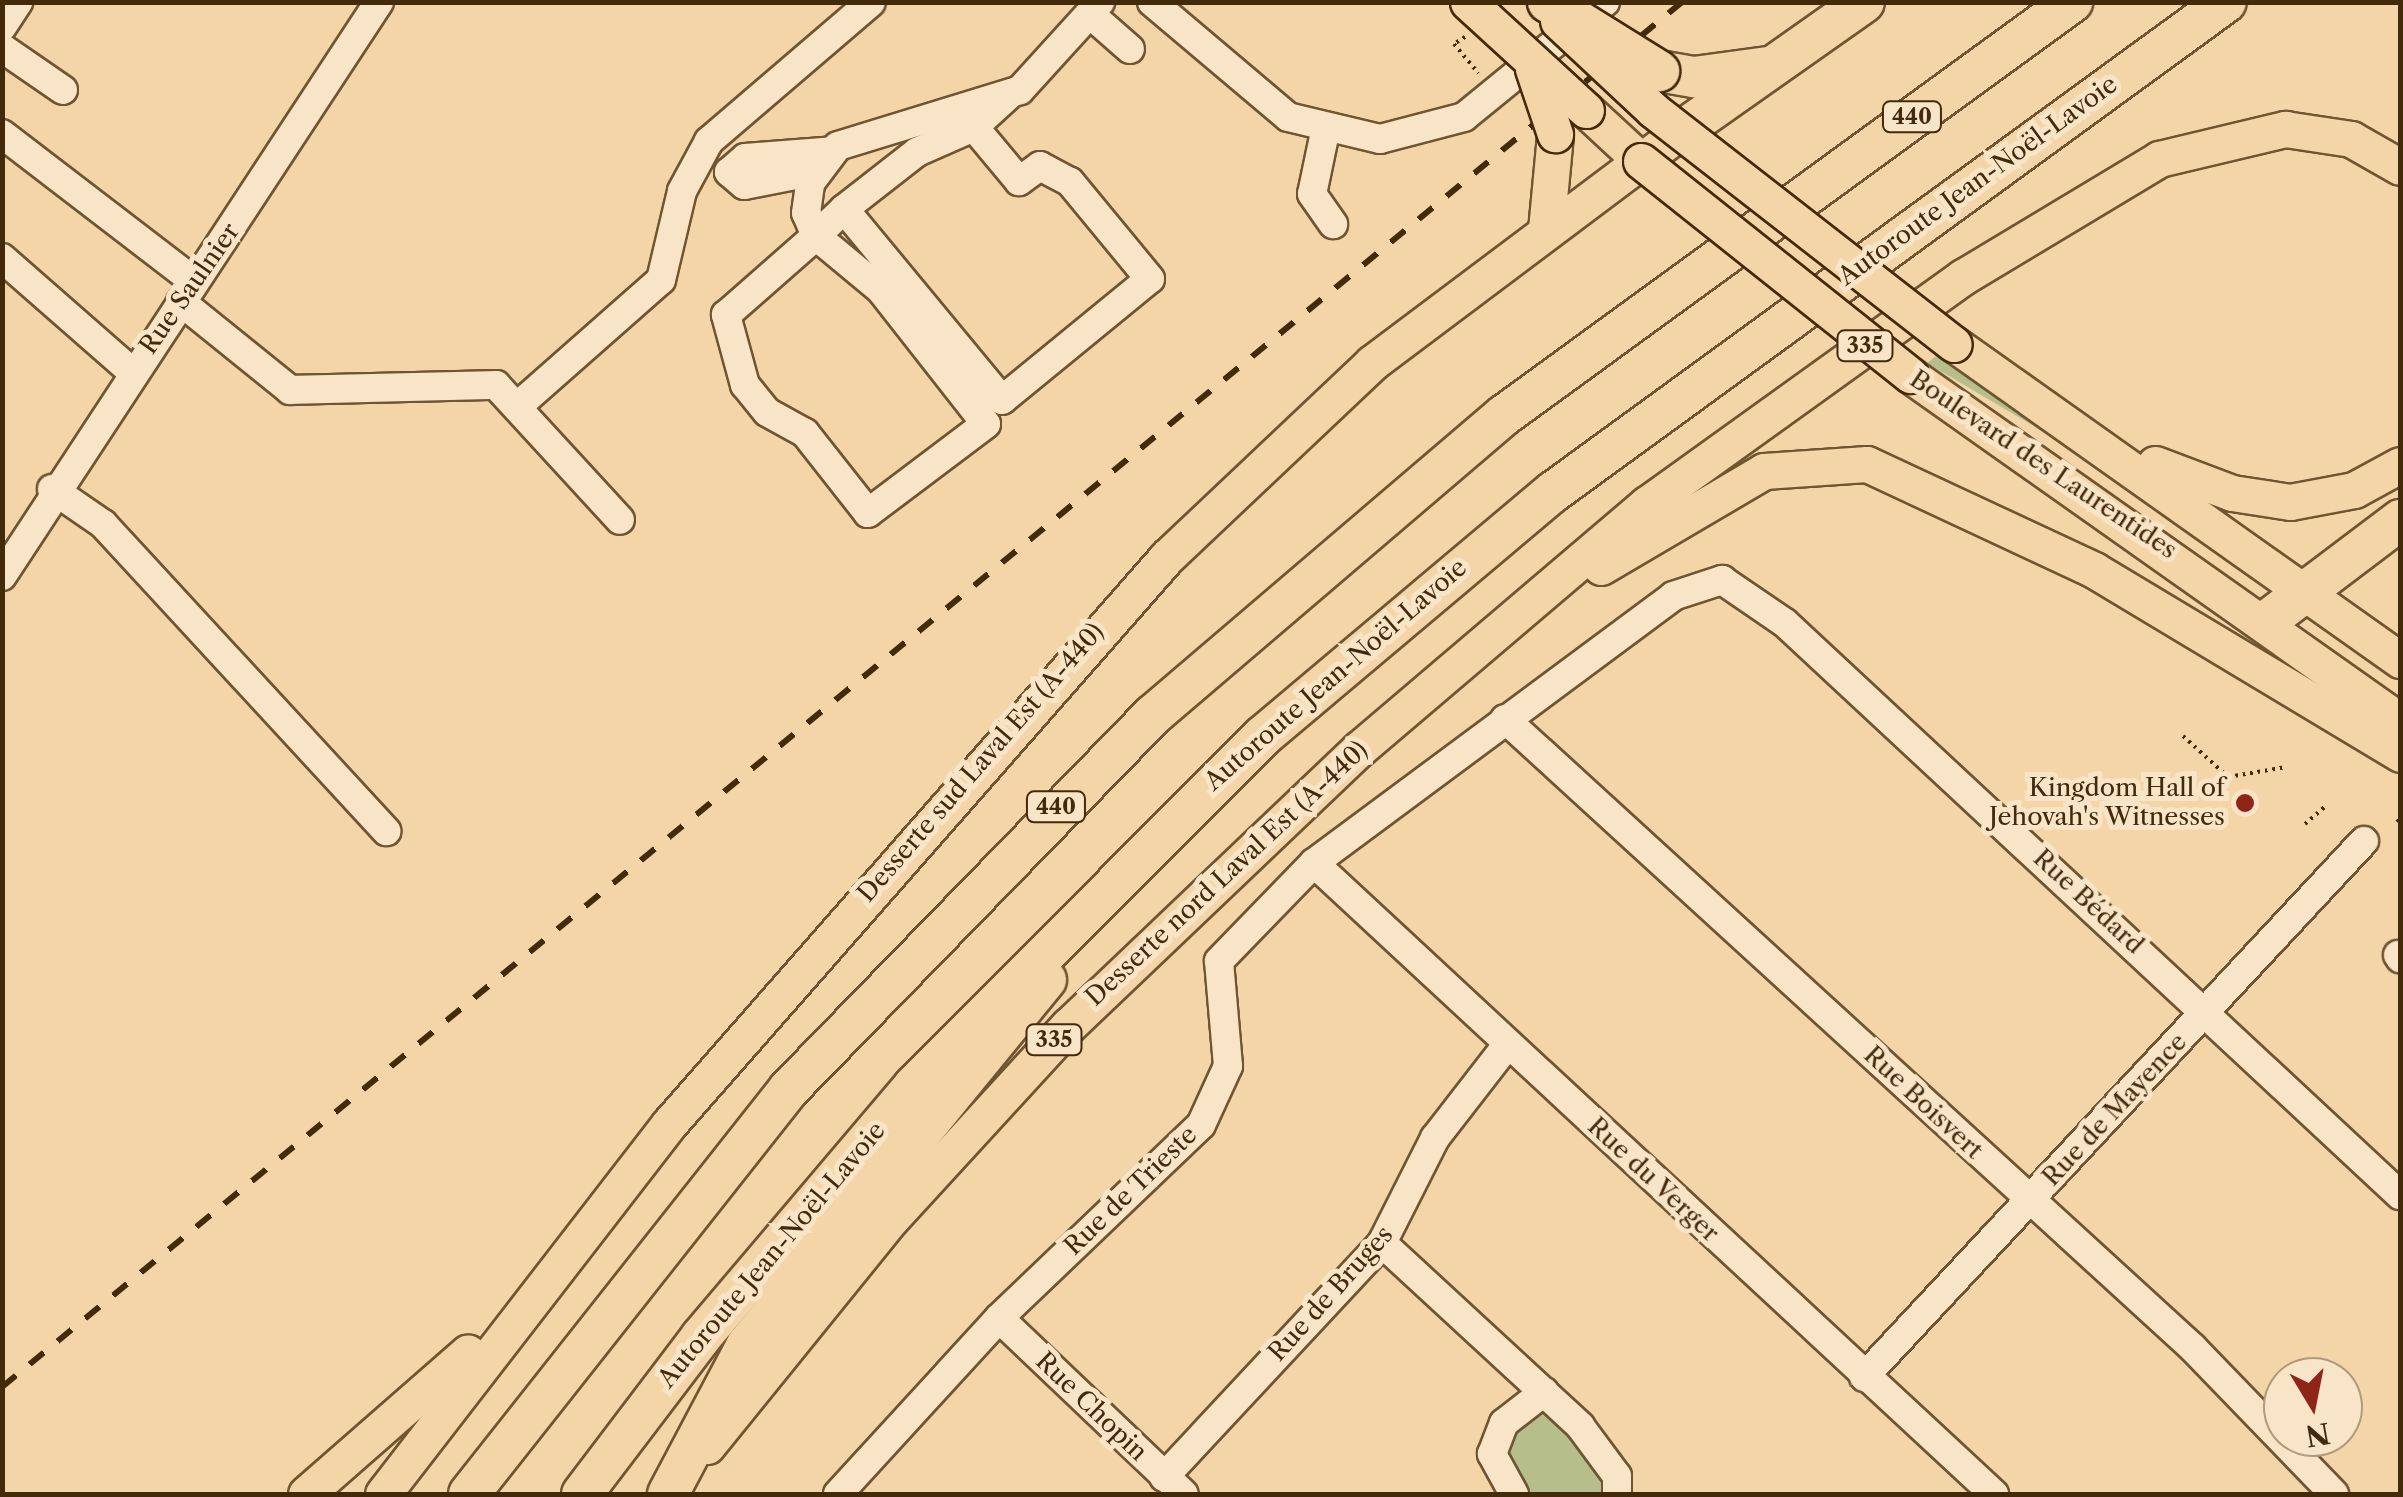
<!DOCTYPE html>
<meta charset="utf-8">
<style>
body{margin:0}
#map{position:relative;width:2403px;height:1497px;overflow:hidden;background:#f4d5a7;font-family:"Libre Caslon Text",serif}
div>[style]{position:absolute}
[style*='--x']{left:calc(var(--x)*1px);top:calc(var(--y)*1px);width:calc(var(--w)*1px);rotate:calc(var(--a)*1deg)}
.green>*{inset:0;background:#b6be8c}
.path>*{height:4px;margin-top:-2px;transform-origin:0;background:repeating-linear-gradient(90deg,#432a0a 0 2.5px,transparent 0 7.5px)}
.roads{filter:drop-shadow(2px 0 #6f5531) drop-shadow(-2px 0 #6f5531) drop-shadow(0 2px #6f5531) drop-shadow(0 -2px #6f5531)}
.minor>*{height:28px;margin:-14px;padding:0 14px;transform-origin:14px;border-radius:14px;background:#f8e4c6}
.major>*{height:35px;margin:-17.5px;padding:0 17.5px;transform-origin:17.5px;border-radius:17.5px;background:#f4d5a7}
.highway>*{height:40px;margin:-20px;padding:0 20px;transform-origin:20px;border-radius:20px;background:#f4d5a7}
.rail>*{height:6px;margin-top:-3px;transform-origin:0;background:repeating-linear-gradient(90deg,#432a0a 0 18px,transparent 0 36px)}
.bridges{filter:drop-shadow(2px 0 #432a0a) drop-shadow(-2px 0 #432a0a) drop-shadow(0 2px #432a0a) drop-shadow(0 -2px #432a0a)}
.major-bridge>*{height:35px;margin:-17.5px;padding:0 17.5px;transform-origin:17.5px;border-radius:17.5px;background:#f4d5a7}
.highway-bridge>*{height:40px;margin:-20px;padding:0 20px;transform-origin:20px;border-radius:20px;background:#f4d5a7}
.dots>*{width:28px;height:28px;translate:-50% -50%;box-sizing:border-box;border:5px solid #f8e4c6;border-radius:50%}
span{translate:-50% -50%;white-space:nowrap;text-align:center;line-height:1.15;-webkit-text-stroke:10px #f8e4c6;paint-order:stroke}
.shield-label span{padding:2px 8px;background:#f8e4c6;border:2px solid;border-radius:8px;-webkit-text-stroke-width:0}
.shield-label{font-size:22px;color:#432a0a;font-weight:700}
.street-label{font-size:25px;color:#432a0a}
.poi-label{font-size:25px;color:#432a0a}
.right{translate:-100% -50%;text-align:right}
.frame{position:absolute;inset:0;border:5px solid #432a0a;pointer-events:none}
.north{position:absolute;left:2263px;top:1357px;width:100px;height:100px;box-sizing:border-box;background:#f8e4c6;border:2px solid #b09a7b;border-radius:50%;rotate:170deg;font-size:28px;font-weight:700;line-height:40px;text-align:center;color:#432a0a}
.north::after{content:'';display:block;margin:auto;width:35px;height:45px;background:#8f2418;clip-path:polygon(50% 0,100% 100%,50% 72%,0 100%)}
</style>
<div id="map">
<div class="green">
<i style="clip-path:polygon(1936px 356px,2010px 402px,2079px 453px,1927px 363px)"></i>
<i style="clip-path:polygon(1544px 1392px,1617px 1494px,1514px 1494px,1499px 1480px,1504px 1423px)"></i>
</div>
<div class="path">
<i style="--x:1465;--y:37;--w:13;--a:148"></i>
<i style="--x:1454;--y:44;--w:38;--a:50"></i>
<i style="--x:2183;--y:736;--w:61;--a:42.3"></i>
<i style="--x:2228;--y:777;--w:59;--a:-9.8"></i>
<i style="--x:2397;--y:822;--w:4;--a:-45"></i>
<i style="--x:2305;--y:824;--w:28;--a:-41"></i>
</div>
<div class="roads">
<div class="minor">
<i style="--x:1152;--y:2;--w:178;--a:40.2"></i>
<i style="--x:1288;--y:117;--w:95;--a:13.4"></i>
<i style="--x:1380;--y:139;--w:87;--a:-14.7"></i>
<i style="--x:1464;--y:117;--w:182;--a:-39.2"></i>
<i style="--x:1090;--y:14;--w:53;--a:41.2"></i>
<i style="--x:2;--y:27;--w:30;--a:-57"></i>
<i style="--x:2;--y:48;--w:74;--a:34.5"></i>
<i style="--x:974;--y:127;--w:62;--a:156.3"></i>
<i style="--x:917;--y:152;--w:93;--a:142"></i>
<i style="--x:844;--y:209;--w:248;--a:50.4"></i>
<i style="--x:1002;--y:400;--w:191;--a:-39.3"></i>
<i style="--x:1150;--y:279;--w:126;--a:-129.5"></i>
<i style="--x:1070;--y:182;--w:34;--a:-152"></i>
<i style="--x:1040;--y:166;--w:26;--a:144"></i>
<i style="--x:1019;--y:181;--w:70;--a:-129.8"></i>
<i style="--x:974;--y:127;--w:46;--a:-42.4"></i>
<i style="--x:1325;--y:132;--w:63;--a:101.8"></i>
<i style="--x:1312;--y:194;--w:37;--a:55"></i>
<i style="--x:2;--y:134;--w:243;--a:37.5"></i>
<i style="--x:816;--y:171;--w:73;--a:169"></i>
<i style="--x:744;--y:185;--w:20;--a:-139"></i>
<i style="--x:729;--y:172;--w:21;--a:-41"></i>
<i style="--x:745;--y:158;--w:88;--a:-4.5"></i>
<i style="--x:844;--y:209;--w:39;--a:136"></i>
<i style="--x:816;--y:236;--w:85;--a:39.7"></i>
<i style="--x:881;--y:290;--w:170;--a:51.9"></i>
<i style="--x:986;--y:424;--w:148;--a:143"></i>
<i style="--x:868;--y:513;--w:102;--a:-128.2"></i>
<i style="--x:805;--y:433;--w:43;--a:-151.1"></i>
<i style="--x:767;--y:412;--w:35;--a:-129"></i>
<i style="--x:745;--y:385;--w:73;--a:-105.2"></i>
<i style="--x:726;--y:315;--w:120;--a:-41.3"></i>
<i style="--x:816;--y:236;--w:25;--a:-113"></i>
<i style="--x:806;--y:213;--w:30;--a:-82"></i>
<i style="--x:810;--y:183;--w:46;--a:-52.9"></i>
<i style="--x:838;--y:146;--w:190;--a:-17.1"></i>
<i style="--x:1020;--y:90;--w:119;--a:-47.7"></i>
<i style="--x:2;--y:258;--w:173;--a:41.2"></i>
<i style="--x:181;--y:302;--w:140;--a:38.9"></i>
<i style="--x:290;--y:390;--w:206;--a:-1.4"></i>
<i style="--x:496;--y:385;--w:183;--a:47.4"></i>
<i style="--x:519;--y:405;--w:189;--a:-41.4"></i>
<i style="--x:661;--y:280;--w:91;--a:-76.7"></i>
<i style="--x:682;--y:191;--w:57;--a:-61.6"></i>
<i style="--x:709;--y:141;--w:213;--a:-40.6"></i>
<i style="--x:52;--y:489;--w:62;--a:34.5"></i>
<i style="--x:103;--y:524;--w:418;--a:47.3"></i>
<i style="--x:2;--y:576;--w:687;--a:-56.7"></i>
<i style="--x:1505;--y:719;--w:932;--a:42.43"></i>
<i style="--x:2193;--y:1348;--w:203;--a:46"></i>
<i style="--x:1314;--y:863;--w:928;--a:42.86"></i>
<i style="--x:2398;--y:955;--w:4;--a:56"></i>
<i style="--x:1382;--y:1243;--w:270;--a:42.7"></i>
<i style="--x:1580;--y:1426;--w:62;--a:53.5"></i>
<i style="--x:1617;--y:1476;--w:18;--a:90"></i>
<i style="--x:999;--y:1318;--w:255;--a:43.6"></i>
<i style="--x:1864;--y:1377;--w:733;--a:-46.99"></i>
<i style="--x:1164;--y:1477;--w:320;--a:-47"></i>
<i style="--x:1382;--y:1243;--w:118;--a:-63.2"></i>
<i style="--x:1435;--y:1138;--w:119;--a:-52.2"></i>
<i style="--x:838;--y:1494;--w:239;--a:-47.5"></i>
<i style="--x:999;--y:1318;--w:279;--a:-43.7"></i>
<i style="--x:1201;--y:1125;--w:65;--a:-65.4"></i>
<i style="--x:1228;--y:1066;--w:105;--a:-94.9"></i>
<i style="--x:1219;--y:961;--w:136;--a:-45.9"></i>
<i style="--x:1314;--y:863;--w:447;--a:-36.6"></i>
<i style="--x:1673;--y:596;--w:52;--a:-18.1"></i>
<i style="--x:1722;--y:580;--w:76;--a:34.3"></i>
<i style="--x:1785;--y:623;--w:840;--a:42.93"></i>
<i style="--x:1514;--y:1494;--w:46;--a:-118.8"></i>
<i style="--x:1492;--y:1454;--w:33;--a:-69"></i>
<i style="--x:1504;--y:1423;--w:51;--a:-37.8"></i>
</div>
<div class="major">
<i style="--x:1586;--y:110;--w:75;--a:42.8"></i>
<i style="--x:1546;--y:230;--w:96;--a:-84.6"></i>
<i style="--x:1954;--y:344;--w:547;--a:35.32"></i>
<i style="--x:1910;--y:375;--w:600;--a:35.23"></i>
<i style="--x:2155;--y:464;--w:82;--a:20.6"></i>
<i style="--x:2232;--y:493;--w:59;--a:8.8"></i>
<i style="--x:2290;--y:502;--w:65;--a:-10.6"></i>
<i style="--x:2354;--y:490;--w:52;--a:-28.5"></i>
<i style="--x:1601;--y:567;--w:189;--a:-30.5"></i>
<i style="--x:1764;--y:471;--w:103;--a:-3.9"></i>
<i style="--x:1867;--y:464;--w:251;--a:25"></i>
<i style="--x:2094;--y:570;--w:357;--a:31"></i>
<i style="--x:707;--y:1446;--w:292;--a:-51"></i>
<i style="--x:891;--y:1219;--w:263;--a:-47.5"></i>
<i style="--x:1069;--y:1025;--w:400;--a:-43.6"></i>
<i style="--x:1359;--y:749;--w:378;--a:-40.4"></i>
<i style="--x:1647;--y:504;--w:389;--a:-35.7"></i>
<i style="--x:1963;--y:277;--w:229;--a:-31"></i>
<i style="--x:2159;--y:159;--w:130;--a:-13.4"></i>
<i style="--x:2285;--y:129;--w:67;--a:8.6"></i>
<i style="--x:2351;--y:139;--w:56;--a:29.7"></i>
<i style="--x:306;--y:1494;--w:215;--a:-41.2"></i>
<i style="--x:383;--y:1494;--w:468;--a:-52.3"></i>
<i style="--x:669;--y:1124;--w:755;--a:-48.71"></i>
<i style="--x:1167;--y:557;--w:282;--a:-43.4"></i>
<i style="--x:1372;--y:363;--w:385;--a:-36.9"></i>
</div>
<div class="highway">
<i style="--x:1659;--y:71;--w:36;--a:10"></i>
<i style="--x:1694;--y:77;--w:76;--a:-7.6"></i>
<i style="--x:1680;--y:132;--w:225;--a:-35.2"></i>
<i style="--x:2268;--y:620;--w:166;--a:-37.1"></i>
<i style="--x:469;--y:1494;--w:516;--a:-51.69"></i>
<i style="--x:789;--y:1089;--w:522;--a:-45.78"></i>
<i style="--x:1153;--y:715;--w:460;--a:-40.5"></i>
<i style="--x:1503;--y:416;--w:704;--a:-36.04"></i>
<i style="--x:582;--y:1494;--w:197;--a:-52.8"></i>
<i style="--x:701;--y:1337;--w:329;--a:-49.7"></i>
<i style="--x:914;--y:1086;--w:494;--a:-45.1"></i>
<i style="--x:1263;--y:736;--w:379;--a:-40.1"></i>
<i style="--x:1553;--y:492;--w:832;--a:-36.06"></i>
<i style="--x:668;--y:1494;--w:169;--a:-62.1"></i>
<i style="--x:747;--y:1345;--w:472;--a:-50.7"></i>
</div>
</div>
<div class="rail">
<i style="--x:2;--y:1387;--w:2177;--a:-39.5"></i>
</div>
<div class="bridges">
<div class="major-bridge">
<i style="--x:1468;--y:2;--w:160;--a:42.5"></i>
<i style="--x:1558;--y:21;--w:130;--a:43.1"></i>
<i style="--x:1653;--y:110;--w:381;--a:37.9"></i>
<i style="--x:1533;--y:69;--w:69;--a:71.3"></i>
<i style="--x:1641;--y:161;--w:344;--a:38.5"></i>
</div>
<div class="highway-bridge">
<i style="--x:1548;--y:2;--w:131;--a:31.9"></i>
</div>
</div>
<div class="dots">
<i style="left:2245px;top:803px;background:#8f2418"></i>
</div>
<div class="shield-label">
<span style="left:1912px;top:117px">440</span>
<span style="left:1865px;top:346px">335</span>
<span style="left:1056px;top:807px">440</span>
<span style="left:1054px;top:1040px">335</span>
</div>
<div class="street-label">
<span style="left:1978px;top:181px;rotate:-36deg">Autoroute Jean-Noël-Lavoie</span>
<span style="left:190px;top:289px;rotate:-55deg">Rue Saulnier</span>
<span style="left:2043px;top:465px;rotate:34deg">Boulevard des Laurentides</span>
<span style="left:1336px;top:675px;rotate:-41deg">Autoroute Jean-Noël-Lavoie</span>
<span style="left:981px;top:763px;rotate:-49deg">Desserte sud Laval Est (A-440)</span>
<span style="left:1227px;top:874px;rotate:-43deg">Desserte nord Laval Est (A-440)</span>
<span style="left:2088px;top:902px;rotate:43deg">Rue Bédard</span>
<span style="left:1923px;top:1103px;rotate:43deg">Rue Boisvert</span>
<span style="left:2115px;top:1110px;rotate:-47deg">Rue de Mayence</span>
<span style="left:1653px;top:1180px;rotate:43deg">Rue du Verger</span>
<span style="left:1131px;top:1191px;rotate:-44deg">Rue de Trieste</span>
<span style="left:772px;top:1255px;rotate:-50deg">Autoroute Jean-Noël-Lavoie</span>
<span style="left:1331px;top:1294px;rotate:-48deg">Rue de Bruges</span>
<span style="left:1091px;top:1407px;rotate:44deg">Rue Chopin</span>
</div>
<div class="poi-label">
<span class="right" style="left:2225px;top:803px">Kingdom Hall of<br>Jehovah's Witnesses</span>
</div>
<div class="frame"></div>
<div class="north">N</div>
</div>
